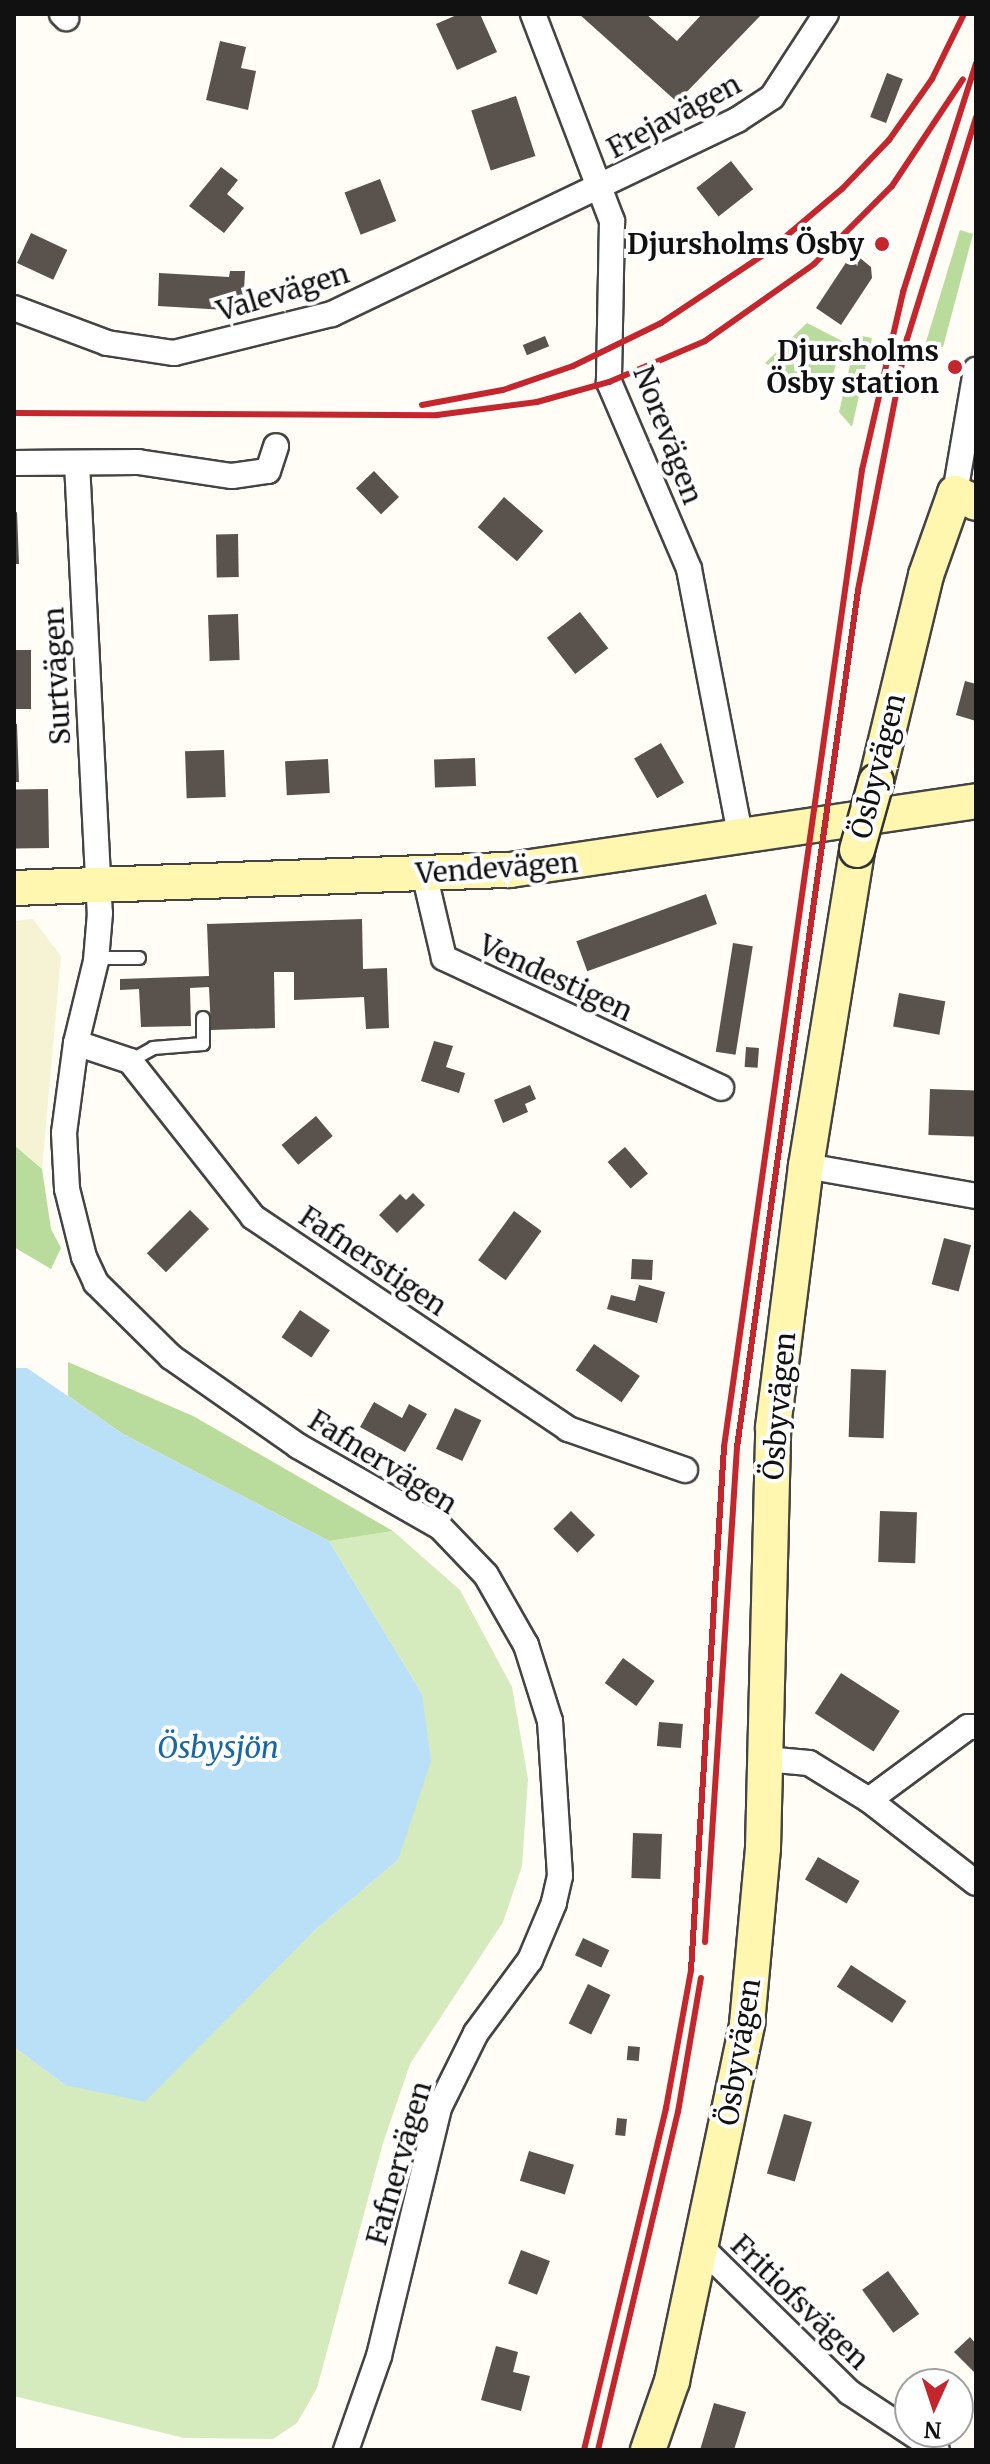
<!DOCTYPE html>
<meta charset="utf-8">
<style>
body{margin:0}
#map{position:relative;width:990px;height:2464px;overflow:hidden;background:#fffdf5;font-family:Merriweather,serif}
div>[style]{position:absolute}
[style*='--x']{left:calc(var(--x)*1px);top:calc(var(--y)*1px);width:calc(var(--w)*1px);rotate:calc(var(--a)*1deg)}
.farmland>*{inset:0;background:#f6f3d4}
.green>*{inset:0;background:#d5ebbd}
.forest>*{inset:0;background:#b9dc9c}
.water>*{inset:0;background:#b9e0f7}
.building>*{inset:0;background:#5a524d;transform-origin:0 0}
.roads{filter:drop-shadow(2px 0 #444) drop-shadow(-2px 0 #444) drop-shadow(0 2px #444) drop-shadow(0 -2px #444)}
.lane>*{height:12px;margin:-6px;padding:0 6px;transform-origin:6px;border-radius:6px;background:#fff}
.street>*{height:24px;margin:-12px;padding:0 12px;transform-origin:12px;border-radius:12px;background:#fff}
.secondary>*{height:34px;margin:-17px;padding:0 17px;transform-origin:17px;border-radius:17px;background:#fff6b0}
.rail>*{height:6px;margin:-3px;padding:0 3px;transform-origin:3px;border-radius:3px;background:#c4262e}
.bridges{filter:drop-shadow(2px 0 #333) drop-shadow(-2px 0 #333) drop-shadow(0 2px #333) drop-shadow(0 -2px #333)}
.secondary-bridge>*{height:34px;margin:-17px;padding:0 17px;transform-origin:17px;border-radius:17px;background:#fff6b0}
.dots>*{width:22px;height:22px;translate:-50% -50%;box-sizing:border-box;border:4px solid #fff;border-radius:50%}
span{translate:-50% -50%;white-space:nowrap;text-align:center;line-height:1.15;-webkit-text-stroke:8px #fff;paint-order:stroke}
.street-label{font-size:28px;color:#111}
.poi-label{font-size:28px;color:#111;font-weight:700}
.right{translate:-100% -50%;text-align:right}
.water-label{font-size:30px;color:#1768a6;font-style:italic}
.frame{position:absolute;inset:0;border:16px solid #111;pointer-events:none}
.north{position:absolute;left:894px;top:2368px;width:80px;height:80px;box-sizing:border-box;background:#fff;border:2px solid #a0a0a0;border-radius:50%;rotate:183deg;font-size:22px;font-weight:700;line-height:32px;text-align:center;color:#111}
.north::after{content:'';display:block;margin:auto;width:28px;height:36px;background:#c4262e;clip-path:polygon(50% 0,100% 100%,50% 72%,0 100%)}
</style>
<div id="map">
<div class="farmland">
<i style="clip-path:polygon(33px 919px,61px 956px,42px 1169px,14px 1145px,14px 921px)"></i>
</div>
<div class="green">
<i style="clip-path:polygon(393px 1531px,460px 1590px,512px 1687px,528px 1779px,522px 1866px,503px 1922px,410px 2064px,383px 2143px,317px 2388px,297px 2423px,273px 2439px,184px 2438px,14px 2396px,14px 2047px,65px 2085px,313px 1932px,398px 1860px,422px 1694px,329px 1541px)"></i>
</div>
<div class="forest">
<i style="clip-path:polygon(960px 230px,973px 234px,943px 347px,926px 342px)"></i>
<i style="clip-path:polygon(807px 323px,844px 342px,824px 399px,765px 363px)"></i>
<i style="clip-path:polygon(857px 335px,872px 338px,852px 427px,839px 412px)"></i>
<i style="clip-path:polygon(14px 1145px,42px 1169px,51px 1229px,61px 1248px,51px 1269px,14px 1247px)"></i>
<i style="clip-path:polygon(68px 1362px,193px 1416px,393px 1531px,329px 1541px,123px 1434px,68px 1396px)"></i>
</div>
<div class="water">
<i style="clip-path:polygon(14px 1368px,27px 1368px,123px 1434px,329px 1541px,422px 1694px,431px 1761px,398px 1860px,313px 1932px,145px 2102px,65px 2085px,14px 2047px)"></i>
</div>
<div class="building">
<i style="clip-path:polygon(459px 14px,480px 14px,497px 52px,457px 70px,436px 24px)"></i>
<i style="clip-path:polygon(579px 14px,646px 14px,677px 41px,702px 14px,762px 14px,677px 102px)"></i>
<i style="clip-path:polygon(220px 41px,246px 47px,241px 68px,256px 71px,248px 110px,206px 100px)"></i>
<i style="left:887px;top:73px;width:17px;height:47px;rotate:21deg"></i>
<i style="left:516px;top:96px;width:63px;height:47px;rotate:72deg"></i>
<i style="left:731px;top:161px;width:36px;height:44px;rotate:52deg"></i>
<i style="clip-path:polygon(221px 167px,238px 180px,227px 194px,244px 208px,224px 233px,189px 206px)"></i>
<i style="left:380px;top:179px;width:45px;height:38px;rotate:69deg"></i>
<i style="left:31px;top:233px;width:40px;height:33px;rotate:25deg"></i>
<i style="clip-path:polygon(860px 258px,871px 267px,872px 278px,841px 325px,816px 308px,847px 261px)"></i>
<i style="clip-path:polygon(230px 271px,245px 271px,243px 311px,158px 306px,159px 273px,229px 277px)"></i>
<i style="left:545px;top:336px;width:11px;height:24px;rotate:68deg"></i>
<i style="left:374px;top:471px;width:36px;height:25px;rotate:46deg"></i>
<i style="left:504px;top:497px;width:52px;height:40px;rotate:41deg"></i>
<i style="clip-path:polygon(17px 512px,19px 564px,14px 564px,14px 513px)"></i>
<i style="left:238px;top:534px;width:43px;height:22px;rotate:89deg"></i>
<i style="left:580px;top:612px;width:46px;height:42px;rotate:52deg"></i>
<i style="left:238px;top:614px;width:46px;height:30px;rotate:88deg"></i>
<i style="left:14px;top:650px;width:17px;height:59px"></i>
<i style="clip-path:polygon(965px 681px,976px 684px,976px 721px,956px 715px)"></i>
<i style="clip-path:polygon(14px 724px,17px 724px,19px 782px,14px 782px)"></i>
<i style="left:661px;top:743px;width:46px;height:31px;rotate:60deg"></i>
<i style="left:224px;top:750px;width:47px;height:39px;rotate:88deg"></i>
<i style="left:475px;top:758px;width:28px;height:41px;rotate:88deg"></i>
<i style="left:328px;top:759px;width:34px;height:43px;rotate:87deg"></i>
<i style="left:48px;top:789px;width:59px;height:34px;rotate:89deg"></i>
<i style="left:706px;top:894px;width:32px;height:138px;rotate:70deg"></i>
<i style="clip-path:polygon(362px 919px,363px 969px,387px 968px,389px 1028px,366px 1029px,364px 997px,294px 1000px,294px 972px,274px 972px,275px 1028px,211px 1030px,209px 987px,190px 988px,191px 1026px,141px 1027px,139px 989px,120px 990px,120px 979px,209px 976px,207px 924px)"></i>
<i style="left:733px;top:943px;width:20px;height:110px;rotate:9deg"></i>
<i style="left:899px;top:993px;width:47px;height:34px;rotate:10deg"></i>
<i style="clip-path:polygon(434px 1041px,453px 1046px,446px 1067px,465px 1073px,459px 1093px,421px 1081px)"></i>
<i style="left:746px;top:1047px;width:13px;height:20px;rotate:4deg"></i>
<i style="clip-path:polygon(530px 1085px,536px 1099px,525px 1104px,528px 1112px,503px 1123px,494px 1100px)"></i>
<i style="left:930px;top:1089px;width:46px;height:46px;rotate:2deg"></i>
<i style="left:316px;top:1116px;width:26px;height:45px;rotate:50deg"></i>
<i style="left:625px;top:1147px;width:35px;height:23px;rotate:49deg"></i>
<i style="clip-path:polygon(413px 1193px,425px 1205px,397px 1233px,379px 1215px,400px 1194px,406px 1200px)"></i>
<i style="left:190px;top:1210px;width:27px;height:61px;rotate:45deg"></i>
<i style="left:514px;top:1211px;width:34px;height:61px;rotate:36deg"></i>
<i style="left:944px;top:1238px;width:28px;height:48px;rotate:15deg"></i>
<i style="left:632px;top:1259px;width:21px;height:20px;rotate:3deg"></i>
<i style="clip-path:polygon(639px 1285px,665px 1292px,657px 1323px,607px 1309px,611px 1295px,635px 1301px)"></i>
<i style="left:300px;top:1310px;width:36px;height:33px;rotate:34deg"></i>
<i style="left:594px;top:1344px;width:56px;height:32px;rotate:35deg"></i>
<i style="left:851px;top:1369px;width:35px;height:68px;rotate:2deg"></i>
<i style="clip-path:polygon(374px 1402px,402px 1418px,409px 1404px,427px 1414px,405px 1452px,360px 1427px)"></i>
<i style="left:455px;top:1408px;width:29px;height:45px;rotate:25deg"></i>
<i style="left:571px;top:1511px;width:34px;height:25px;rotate:45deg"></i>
<i style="left:880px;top:1511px;width:37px;height:51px;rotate:2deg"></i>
<i style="left:623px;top:1658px;width:39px;height:31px;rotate:36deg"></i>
<i style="left:841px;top:1673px;width:70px;height:48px;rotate:33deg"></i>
<i style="left:659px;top:1722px;width:24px;height:24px;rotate:5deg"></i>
<i style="left:633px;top:1833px;width:29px;height:45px;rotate:2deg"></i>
<i style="left:818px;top:1857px;width:48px;height:26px;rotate:30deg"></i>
<i style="left:583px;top:1938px;width:29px;height:19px;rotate:25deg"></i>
<i style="left:851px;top:1965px;width:66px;height:26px;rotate:33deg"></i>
<i style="left:588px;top:1984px;width:25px;height:44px;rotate:26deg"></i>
<i style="left:628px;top:2046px;width:12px;height:14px;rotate:5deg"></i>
<i style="left:784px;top:2114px;width:29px;height:62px;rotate:16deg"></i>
<i style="left:617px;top:2118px;width:10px;height:17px;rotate:6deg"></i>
<i style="left:529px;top:2151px;width:47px;height:31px;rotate:17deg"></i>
<i style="left:521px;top:2250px;width:31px;height:36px;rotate:21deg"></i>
<i style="left:888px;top:2271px;width:53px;height:32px;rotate:54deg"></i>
<i style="clip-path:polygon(970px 2337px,976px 2344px,976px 2374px,954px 2352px)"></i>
<i style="clip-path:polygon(496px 2346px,518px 2352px,513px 2372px,530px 2376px,521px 2411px,481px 2400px)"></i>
<i style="clip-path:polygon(714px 2403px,746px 2412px,734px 2450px,700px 2450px)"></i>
</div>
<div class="roads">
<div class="lane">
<i style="--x:97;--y:958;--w:42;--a:0"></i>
<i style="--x:130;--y:1061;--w:26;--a:-29"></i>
<i style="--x:153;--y:1048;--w:50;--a:-4.6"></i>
<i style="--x:203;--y:1044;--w:26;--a:-90"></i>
</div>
<div class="street">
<i style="--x:62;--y:14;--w:6;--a:45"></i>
<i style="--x:533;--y:14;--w:222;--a:69.1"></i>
<i style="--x:612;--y:221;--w:161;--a:91.1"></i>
<i style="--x:609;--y:382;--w:203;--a:66.8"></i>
<i style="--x:689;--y:569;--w:271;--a:79.1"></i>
<i style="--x:14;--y:308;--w:99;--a:20.6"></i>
<i style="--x:107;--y:343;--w:68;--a:8.5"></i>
<i style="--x:174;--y:353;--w:163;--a:-13.9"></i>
<i style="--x:332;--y:314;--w:449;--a:-25.6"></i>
<i style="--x:737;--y:120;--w:42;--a:-33.3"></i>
<i style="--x:772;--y:97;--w:99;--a:-57"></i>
<i style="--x:14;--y:463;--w:124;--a:-0.5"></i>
<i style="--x:138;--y:462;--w:95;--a:8.5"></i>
<i style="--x:232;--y:476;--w:36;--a:-8"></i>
<i style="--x:268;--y:471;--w:26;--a:-72"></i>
<i style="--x:77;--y:463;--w:451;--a:87.1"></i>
<i style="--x:100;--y:913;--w:48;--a:94.8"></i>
<i style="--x:96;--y:961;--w:84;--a:103.7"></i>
<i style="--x:76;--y:1043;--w:91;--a:97.6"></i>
<i style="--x:64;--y:1133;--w:56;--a:86.9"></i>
<i style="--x:67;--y:1189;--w:70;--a:76"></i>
<i style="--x:84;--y:1257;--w:29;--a:65"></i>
<i style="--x:96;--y:1283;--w:105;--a:44.6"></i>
<i style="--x:171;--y:1357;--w:155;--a:35"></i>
<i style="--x:298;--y:1446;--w:163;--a:29.7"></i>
<i style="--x:440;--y:1527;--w:66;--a:46.2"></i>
<i style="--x:486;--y:1575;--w:81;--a:60.3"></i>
<i style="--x:526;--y:1645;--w:80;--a:72.5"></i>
<i style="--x:550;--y:1721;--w:155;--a:86.3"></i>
<i style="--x:560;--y:1876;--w:28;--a:103"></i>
<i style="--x:554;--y:1903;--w:62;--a:112.8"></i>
<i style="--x:530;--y:1960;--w:91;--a:126.5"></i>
<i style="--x:476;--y:2033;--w:84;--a:116.3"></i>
<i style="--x:439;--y:2108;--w:255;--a:103.6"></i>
<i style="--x:379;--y:2356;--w:100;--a:109.3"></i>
<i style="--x:955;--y:493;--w:125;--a:-80.3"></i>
<i style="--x:424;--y:873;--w:87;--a:76.8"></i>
<i style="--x:444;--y:958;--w:306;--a:25.1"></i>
<i style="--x:76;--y:1043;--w:57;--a:18.4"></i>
<i style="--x:130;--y:1061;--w:199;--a:51.7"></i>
<i style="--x:253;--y:1217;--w:380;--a:33.9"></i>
<i style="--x:568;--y:1429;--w:124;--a:19.3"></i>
<i style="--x:806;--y:1166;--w:173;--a:10"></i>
<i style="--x:765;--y:1759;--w:44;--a:5.2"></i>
<i style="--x:809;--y:1763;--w:70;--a:31.7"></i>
<i style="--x:869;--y:1800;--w:135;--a:37.8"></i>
<i style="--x:869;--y:1800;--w:123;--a:-36.4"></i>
<i style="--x:968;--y:1727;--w:8;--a:0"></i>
<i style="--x:702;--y:2248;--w:206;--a:44.4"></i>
<i style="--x:849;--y:2392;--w:105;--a:33.4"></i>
</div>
<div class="secondary">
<i style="--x:876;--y:782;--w:213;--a:-76.4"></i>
<i style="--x:926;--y:575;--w:87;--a:-70.5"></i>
<i style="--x:955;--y:493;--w:23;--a:25"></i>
<i style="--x:14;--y:888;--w:496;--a:-2.1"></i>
<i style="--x:510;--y:870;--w:471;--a:-8.4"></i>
<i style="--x:648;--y:2450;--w:73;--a:-70.8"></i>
<i style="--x:672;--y:2381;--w:365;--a:-78.1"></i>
<i style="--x:747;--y:2024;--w:177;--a:-84.8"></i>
<i style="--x:763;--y:1848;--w:421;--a:-88.6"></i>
<i style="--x:773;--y:1427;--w:263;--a:-82.8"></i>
<i style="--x:806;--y:1166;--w:320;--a:-80.8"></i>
</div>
</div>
<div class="rail">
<i style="--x:422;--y:405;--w:82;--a:-10.5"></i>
<i style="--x:503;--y:390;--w:74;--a:-18.9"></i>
<i style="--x:573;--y:366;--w:98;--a:-26"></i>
<i style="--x:661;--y:323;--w:125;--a:-33.6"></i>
<i style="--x:765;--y:254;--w:101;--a:-40.2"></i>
<i style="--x:842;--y:189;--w:68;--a:-46.2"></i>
<i style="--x:889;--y:140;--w:75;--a:-54.8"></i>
<i style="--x:932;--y:79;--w:72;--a:-63.8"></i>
<i style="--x:14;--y:413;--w:423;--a:0.3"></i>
<i style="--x:437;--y:415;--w:101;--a:-7.4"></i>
<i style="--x:537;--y:402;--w:75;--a:-15.5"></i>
<i style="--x:609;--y:382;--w:104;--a:-23.1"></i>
<i style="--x:705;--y:341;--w:133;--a:-35.2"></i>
<i style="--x:814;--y:264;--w:110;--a:-45"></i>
<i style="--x:892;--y:186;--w:128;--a:-56.4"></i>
<i style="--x:705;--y:1942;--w:496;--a:-86.3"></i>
<i style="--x:737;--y:1447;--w:865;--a:-81.96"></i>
<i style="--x:858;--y:590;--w:256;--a:-79"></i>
<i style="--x:907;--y:339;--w:232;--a:-72.7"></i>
<i style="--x:584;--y:2450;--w:352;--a:-76.5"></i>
<i style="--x:666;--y:2108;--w:140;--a:-79.7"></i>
<i style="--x:691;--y:1970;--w:524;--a:-86.39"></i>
<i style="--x:724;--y:1447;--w:987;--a:-81.96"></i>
<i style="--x:862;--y:470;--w:183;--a:-77"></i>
<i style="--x:903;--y:292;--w:240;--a:-72.3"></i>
<i style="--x:598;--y:2450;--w:347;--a:-76.7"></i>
<i style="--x:678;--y:2112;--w:136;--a:-80.3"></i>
</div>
<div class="bridges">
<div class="secondary-bridge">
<i style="--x:857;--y:850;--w:71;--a:-74.4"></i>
</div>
</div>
<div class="dots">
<i style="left:882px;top:244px;background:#c4262e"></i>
<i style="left:955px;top:367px;background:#c4262e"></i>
</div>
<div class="street-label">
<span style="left:674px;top:116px;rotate:-28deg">Frejavägen</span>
<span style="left:283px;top:292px;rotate:-17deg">Valevägen</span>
<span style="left:668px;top:435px;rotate:69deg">Norevägen</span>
<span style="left:57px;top:676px;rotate:-93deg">Surtvägen</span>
<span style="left:878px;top:766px;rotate:-76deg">Ösbyvägen</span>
<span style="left:497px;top:868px;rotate:-4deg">Vendevägen</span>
<span style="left:556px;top:978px;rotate:25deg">Vendestigen</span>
<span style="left:373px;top:1261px;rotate:34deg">Fafnerstigen</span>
<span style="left:779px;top:1406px;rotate:-85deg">Ösbyvägen</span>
<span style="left:383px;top:1462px;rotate:32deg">Fafnervägen</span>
<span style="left:739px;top:2052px;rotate:-81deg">Ösbyvägen</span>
<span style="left:399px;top:2163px;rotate:-74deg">Fafnervägen</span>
<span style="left:800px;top:2302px;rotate:44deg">Fritiofsvägen</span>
</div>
<div class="poi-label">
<span class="right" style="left:864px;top:244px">Djursholms Ösby</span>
<span class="right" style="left:939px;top:367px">Djursholms<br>Ösby station</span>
</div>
<div class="water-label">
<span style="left:218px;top:1747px">Ösbysjön</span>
</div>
<div class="frame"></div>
<div class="north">N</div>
</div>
